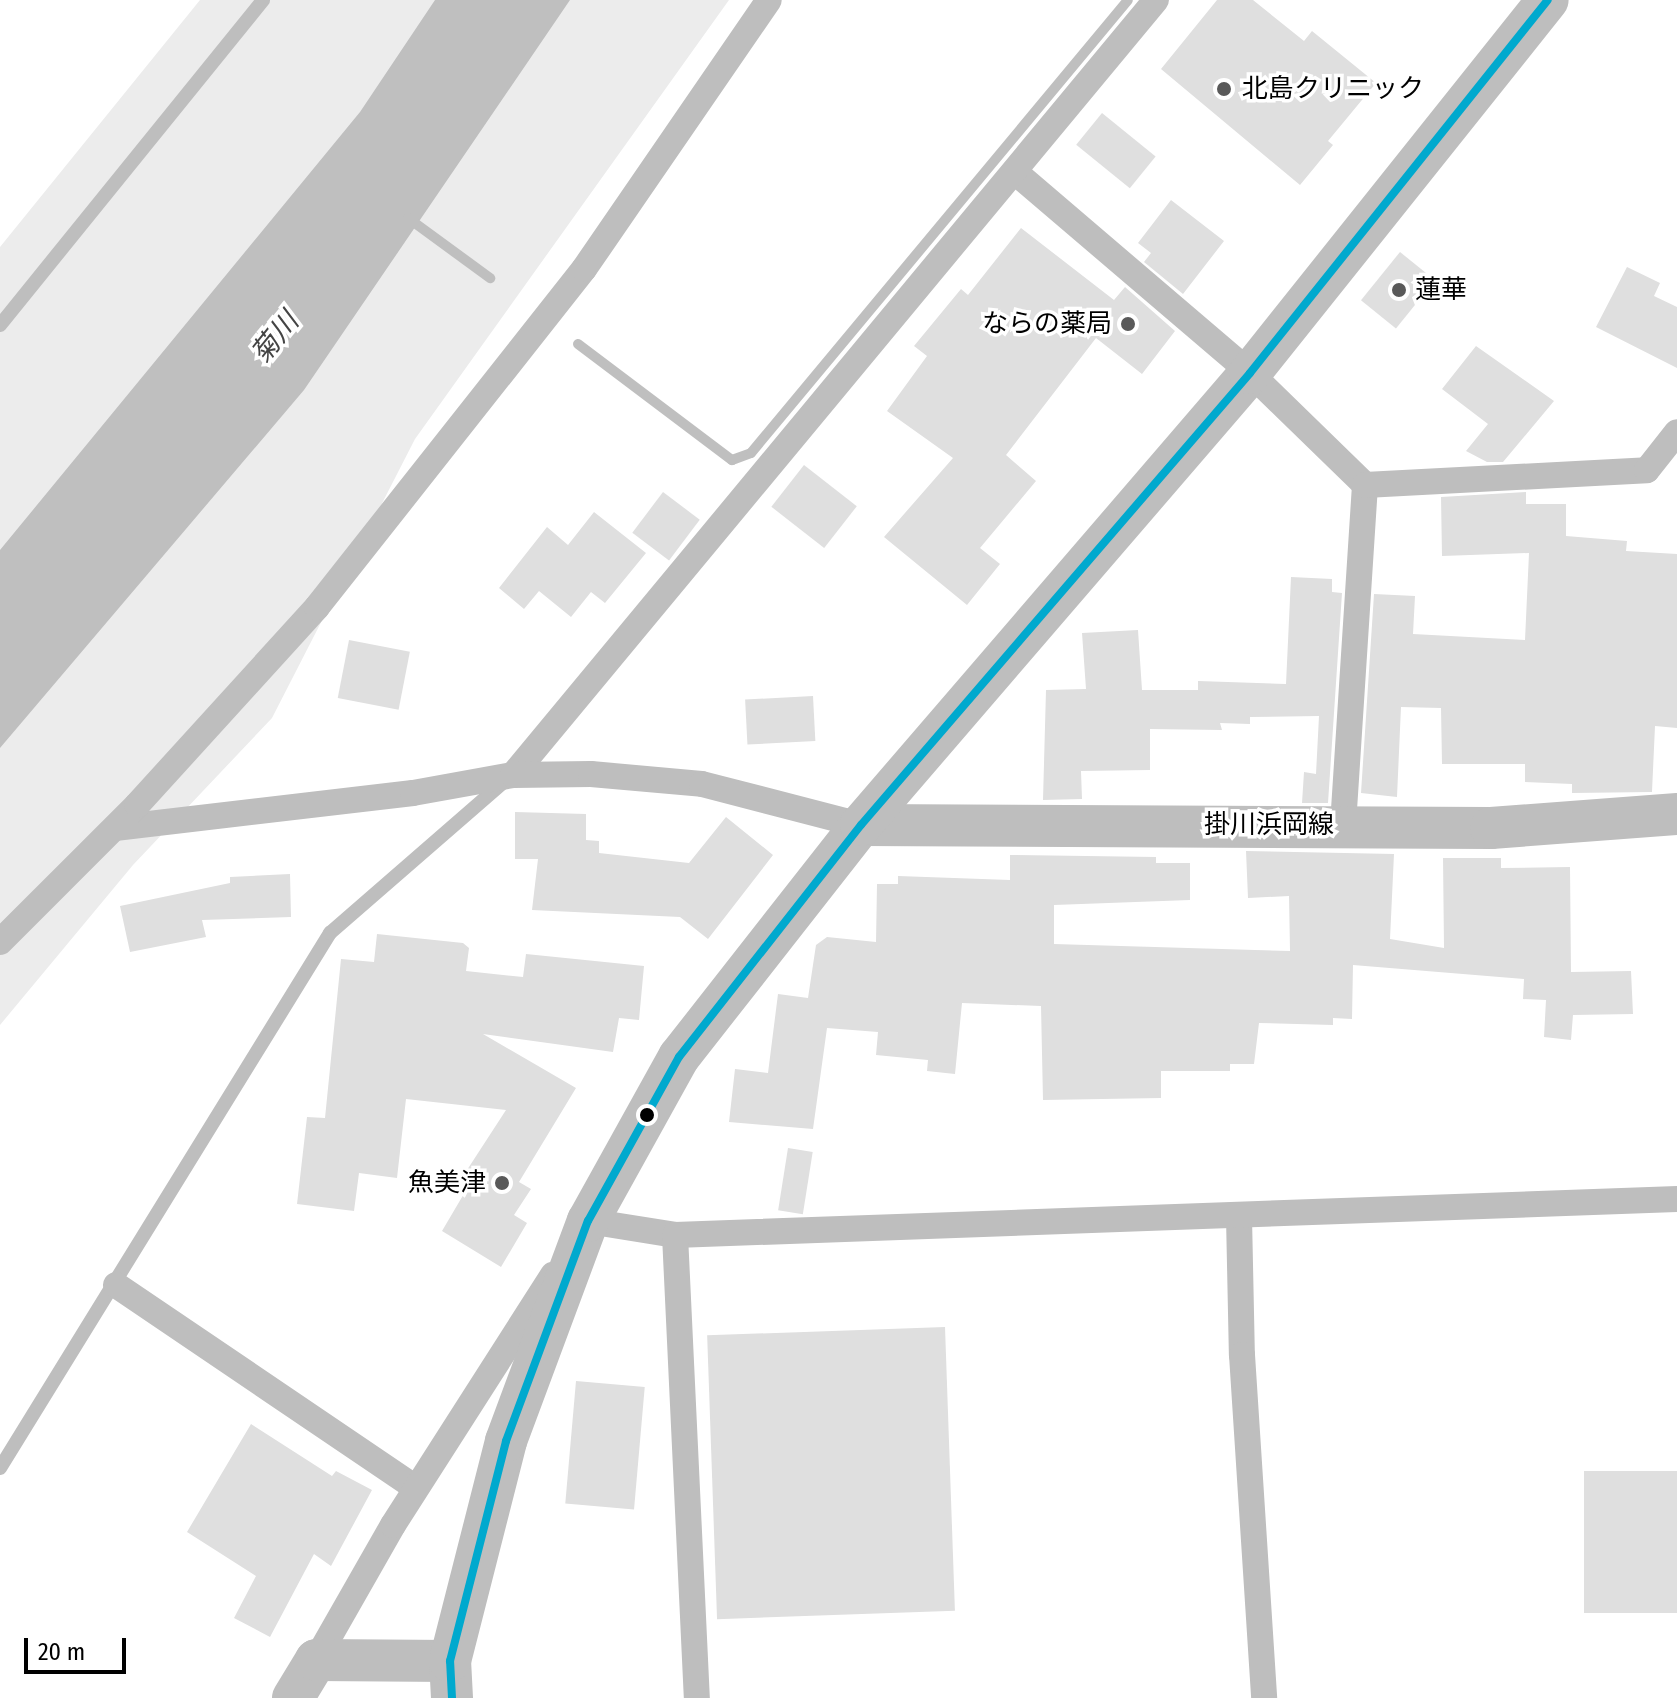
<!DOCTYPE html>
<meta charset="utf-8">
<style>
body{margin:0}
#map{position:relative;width:1677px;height:1698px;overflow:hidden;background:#fff;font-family:"Fira Sans Condensed","Noto Sans JP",sans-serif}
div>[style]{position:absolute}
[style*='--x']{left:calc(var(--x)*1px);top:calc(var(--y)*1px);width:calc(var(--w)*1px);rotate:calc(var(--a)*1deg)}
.green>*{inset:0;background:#ececec}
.water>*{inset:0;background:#bfbfbf}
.stream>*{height:10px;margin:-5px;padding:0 5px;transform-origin:5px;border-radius:5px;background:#bfbfbf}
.building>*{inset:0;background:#dfdfdf;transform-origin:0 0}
.lane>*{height:14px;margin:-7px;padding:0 7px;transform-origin:7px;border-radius:7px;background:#bebebe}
.street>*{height:26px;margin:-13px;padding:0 13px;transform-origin:13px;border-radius:13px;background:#bebebe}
.primary>*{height:42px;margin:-21px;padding:0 21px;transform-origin:21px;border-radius:21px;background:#bebebe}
.bus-1>*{height:8px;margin:-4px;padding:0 4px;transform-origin:4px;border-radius:4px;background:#00a9ce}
.dots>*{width:22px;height:22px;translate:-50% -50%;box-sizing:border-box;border:4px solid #fff;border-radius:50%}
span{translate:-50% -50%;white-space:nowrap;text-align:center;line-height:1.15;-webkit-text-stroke:7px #fff;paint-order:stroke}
.poi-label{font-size:26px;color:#000}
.left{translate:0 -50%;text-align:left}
.right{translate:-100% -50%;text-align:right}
.street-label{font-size:26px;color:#000}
.water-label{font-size:28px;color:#444;font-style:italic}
.scale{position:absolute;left:24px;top:1638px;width:102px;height:36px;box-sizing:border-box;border:4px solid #000;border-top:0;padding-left:10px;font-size:24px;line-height:28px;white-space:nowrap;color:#000;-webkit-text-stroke:6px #fff;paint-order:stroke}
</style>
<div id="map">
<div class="green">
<i style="clip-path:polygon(200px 0,729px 0,415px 439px,272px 718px,133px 865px,0 1025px,0 247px)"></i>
</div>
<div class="water">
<i style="clip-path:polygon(435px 0,570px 0,304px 390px,0 748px,0 550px,360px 112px)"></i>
</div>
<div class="stream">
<i style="--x:408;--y:218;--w:102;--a:36.2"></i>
<i style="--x:578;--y:344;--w:193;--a:37"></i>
<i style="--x:732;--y:460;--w:20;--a:-20"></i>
<i style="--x:751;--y:453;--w:589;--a:-50.23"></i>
</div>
<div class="building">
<i style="clip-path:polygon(1217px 0,1253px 0,1304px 41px,1312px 31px,1376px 83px,1328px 141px,1333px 145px,1300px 185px,1161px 69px)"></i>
<i style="left:1102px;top:113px;width:69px;height:41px;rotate:39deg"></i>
<i style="clip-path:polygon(1171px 200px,1224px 241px,1183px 294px,1144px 262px,1151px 253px,1138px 243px)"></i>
<i style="clip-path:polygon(1021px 228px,1114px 300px,1125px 287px,1175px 331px,1142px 374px,1096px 338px,1006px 455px,1036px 481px,980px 548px,1000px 564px,967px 605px,884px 537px,953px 458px,887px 411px,927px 356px,914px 346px,961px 289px,968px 295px)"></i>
<i style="left:1400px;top:252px;width:45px;height:62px;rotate:39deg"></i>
<i style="clip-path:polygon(1627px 267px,1660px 283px,1654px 296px,1677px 307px,1677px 368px,1596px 327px)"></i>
<i style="clip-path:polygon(1476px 346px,1554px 401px,1503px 462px,1487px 462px,1466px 451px,1488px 424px,1442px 389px)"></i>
<i style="left:804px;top:465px;width:67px;height:53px;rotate:38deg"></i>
<i style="left:663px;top:492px;width:46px;height:51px;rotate:37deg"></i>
<i style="clip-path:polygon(1526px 492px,1526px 504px,1566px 504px,1566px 536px,1627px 541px,1626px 551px,1677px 554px,1677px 728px,1655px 726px,1652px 792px,1572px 793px,1572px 784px,1525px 782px,1525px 764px,1442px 764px,1441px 708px,1401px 707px,1397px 797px,1361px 793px,1374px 594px,1415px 596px,1413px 634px,1525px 640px,1529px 553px,1442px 556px,1441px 497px)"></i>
<i style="clip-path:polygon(594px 512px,646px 553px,605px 603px,591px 592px,571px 617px,539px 591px,524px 609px,499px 588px,547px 527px,568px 545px)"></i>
<i style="clip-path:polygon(1291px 577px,1332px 579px,1332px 592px,1342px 593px,1328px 803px,1302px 803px,1304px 772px,1316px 774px,1319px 716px,1250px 717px,1250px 724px,1220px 723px,1222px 730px,1150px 729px,1150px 770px,1081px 771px,1082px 799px,1043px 800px,1046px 690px,1086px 689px,1082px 633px,1138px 630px,1142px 690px,1198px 690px,1198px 681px,1286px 684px)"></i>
<i style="left:349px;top:640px;width:62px;height:59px;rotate:11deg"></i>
<i style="left:813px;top:696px;width:45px;height:68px;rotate:87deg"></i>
<i style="clip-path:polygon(515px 812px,586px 814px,586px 840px,599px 841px,599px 853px,689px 863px,726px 817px,773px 855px,708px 939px,680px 917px,532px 910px,538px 859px,515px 859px)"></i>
<i style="clip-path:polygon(1246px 851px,1394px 854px,1390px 939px,1444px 948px,1443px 858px,1501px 858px,1501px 868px,1570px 867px,1571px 972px,1631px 971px,1633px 1014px,1573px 1015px,1571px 1040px,1544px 1037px,1546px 1000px,1523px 999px,1524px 979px,1353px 965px,1352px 1019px,1333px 1018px,1333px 1025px,1259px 1023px,1254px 1064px,1230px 1064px,1230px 1071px,1161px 1071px,1161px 1098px,1043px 1100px,1041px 1006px,962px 1003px,955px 1074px,927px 1071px,928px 1060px,876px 1055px,878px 1032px,827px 1028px,813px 1129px,729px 1122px,735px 1069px,768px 1073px,778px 994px,808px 998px,816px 945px,827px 937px,876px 942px,877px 884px,898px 884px,898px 876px,1010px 880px,1010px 855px,1156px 857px,1156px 863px,1190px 863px,1190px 900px,1054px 905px,1054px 944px,1290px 951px,1289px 896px,1248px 898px)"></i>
<i style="clip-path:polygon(290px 874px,291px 917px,202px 920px,206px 937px,130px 952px,120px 906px,230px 883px,230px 877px)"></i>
<i style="clip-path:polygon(377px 934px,463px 943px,469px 948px,466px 971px,523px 977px,526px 954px,644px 966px,639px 1020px,619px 1018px,613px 1052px,483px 1034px,576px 1088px,519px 1182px,531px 1189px,514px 1215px,527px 1223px,501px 1267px,442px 1231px,475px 1175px,467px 1170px,506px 1110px,406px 1099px,397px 1178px,359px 1173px,354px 1211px,297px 1204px,307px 1117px,325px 1118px,341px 959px,374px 962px)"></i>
<i style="left:788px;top:1148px;width:25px;height:63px;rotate:9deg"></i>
<i style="left:945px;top:1327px;width:284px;height:238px;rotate:88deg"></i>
<i style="left:576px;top:1381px;width:69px;height:123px;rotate:5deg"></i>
<i style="clip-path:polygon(251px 1424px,332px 1476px,336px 1471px,372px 1490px,331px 1566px,314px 1554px,270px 1637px,234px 1618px,256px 1576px,187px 1532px)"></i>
<i style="left:1677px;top:1471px;width:142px;height:93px;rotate:90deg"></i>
</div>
<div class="lane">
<i style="--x:0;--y:325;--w:418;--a:-51"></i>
<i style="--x:0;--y:1468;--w:629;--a:-58.33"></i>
<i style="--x:330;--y:933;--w:235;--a:-41"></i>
</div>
<div class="street">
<i style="--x:1015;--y:172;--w:309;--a:40.5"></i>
<i style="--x:1250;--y:373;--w:161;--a:44.2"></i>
<i style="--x:1365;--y:485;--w:340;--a:93.7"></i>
<i style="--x:1365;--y:485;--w:282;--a:-3"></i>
<i style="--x:1647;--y:470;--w:48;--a:-51.7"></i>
<i style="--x:513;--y:775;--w:1007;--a:-50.32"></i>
<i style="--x:115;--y:828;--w:300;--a:-6.7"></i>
<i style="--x:413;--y:793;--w:102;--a:-10.2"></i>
<i style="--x:513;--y:775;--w:78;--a:-0.7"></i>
<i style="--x:591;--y:774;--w:111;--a:5.1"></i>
<i style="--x:702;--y:784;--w:164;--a:14.5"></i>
<i style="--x:0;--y:942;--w:194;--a:-45"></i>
<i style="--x:137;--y:805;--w:268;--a:-47.7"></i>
<i style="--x:317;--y:607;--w:431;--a:-51.7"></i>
<i style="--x:584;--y:269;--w:326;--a:-55.5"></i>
<i style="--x:1239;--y:1217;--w:138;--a:88.8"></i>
<i style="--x:1242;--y:1355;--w:344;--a:86.3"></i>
<i style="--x:581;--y:1232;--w:13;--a:-58"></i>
<i style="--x:588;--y:1221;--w:88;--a:9.1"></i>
<i style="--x:675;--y:1235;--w:1003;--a:-2.06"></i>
<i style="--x:675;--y:1235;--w:464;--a:87.3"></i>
<i style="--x:116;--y:1285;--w:362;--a:34.1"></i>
<i style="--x:316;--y:1660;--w:155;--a:-60.3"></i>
<i style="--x:393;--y:1525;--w:297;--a:-57.4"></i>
</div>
<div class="primary">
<i style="--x:861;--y:825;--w:630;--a:0.27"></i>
<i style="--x:1491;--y:828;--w:187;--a:-4.3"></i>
<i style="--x:293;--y:1698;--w:44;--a:-58.8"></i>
<i style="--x:316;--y:1660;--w:134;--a:0.4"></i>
<i style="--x:452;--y:1698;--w:37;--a:-93"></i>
<i style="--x:450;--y:1661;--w:227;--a:-75.7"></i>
<i style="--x:506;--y:1441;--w:235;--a:-69.6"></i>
<i style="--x:588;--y:1221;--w:188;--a:-61"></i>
<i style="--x:679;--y:1057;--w:295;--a:-51.9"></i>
<i style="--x:861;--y:825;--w:596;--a:-49.28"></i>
<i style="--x:1250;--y:373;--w:477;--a:-51.4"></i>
</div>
<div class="bus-1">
<i style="--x:452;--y:1698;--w:37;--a:-93"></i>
<i style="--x:450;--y:1661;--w:227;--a:-75.7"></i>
<i style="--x:506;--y:1441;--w:235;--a:-69.6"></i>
<i style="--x:588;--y:1221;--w:188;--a:-61"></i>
<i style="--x:679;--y:1057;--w:295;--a:-51.9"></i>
<i style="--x:861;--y:825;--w:596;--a:-49.28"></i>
<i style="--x:1250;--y:373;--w:477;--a:-51.4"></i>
</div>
<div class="dots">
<i style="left:1224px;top:89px;background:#595959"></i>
<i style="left:1399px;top:290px;background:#595959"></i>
<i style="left:1128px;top:324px;background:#595959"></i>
<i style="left:647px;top:1115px;background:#000"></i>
<i style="left:502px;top:1183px;background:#595959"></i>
</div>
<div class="poi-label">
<span class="left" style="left:1242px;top:89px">北島クリニック</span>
<span class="left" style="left:1415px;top:290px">蓮華</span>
<span class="right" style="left:1112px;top:324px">ならの薬局</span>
<span class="right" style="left:486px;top:1183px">魚美津</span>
</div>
<div class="street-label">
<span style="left:1269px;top:825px">掛川浜岡線</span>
</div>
<div class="water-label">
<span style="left:275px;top:338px;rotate:-51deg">菊川</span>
</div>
<div class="scale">20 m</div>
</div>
